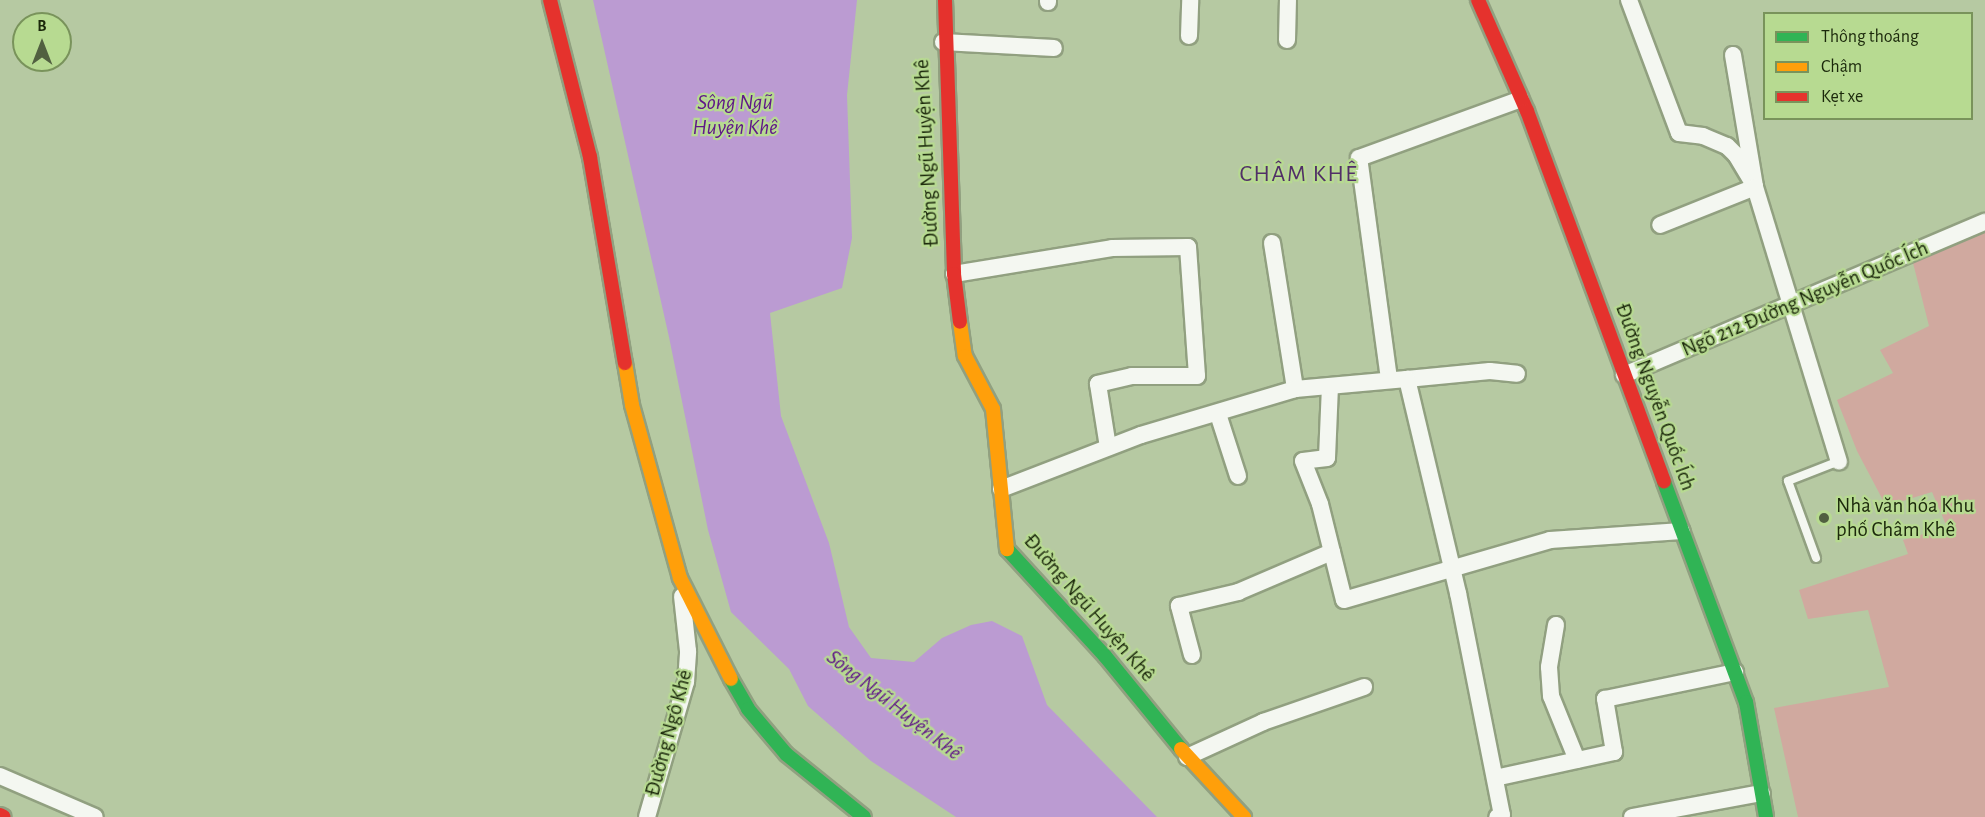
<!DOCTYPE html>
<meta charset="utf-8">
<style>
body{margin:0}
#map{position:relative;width:1985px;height:817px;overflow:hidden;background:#b6c9a2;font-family:"Alegreya Sans",sans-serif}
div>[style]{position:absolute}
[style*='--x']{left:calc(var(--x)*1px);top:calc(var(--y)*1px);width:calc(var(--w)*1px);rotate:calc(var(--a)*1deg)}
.green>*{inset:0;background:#d0a99f}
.water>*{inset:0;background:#bb9bd2}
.roads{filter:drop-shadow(2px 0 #91a080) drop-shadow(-2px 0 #91a080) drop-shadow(0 2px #91a080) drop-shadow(0 -2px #91a080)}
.lane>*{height:8px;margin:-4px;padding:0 4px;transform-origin:4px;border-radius:4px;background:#f4f7f1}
.street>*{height:16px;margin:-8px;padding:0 8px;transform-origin:8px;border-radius:8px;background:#f4f7f1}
.fast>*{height:14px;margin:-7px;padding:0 7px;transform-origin:7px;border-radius:7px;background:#30b455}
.slow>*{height:14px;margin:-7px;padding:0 7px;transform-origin:7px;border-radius:7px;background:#ff9f0a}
.jam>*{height:14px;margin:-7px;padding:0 7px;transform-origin:7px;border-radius:7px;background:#e5322d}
.dots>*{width:16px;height:16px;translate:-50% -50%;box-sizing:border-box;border:3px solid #b7da91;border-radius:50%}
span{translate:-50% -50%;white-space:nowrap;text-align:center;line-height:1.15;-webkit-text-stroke:4.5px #b7da91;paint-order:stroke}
.street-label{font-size:21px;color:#1b280b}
.poi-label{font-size:21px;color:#1b280b}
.left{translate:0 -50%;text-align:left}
.water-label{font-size:22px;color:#601889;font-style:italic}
.quarter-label{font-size:24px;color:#512f68;letter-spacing:1.5px}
.legend{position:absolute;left:1763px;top:12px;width:210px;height:108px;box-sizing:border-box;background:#b7da91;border:2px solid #79935b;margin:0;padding:8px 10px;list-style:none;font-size:18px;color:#1b280b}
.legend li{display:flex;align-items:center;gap:12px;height:30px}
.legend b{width:30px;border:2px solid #79935b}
.north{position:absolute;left:12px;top:12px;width:60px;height:60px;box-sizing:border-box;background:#b7da91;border:2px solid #79935b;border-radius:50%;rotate:0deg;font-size:16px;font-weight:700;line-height:24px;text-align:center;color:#1b280b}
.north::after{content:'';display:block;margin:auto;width:21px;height:27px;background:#516040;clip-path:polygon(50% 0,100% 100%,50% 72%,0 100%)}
</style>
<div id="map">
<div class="green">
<i style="clip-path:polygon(1985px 227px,1985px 817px,1798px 817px,1774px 708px,1889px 687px,1868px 610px,1808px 619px,1799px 590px,1908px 554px,1903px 540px,1947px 527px,1932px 492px,1886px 506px,1857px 451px,1837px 400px,1893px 373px,1880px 350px,1929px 326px,1912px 259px)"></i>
</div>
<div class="water">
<i style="clip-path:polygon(593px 0,857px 0,847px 95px,852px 238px,842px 288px,770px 313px,781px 416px,829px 543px,849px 627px,871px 658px,914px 662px,942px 638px,971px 625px,992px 621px,1022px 636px,1047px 705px,1157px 817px,956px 817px,871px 761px,808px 706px,789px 669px,731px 612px,708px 530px,669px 337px)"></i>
</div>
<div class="roads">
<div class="lane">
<i style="--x:1816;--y:558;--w:82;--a:-110"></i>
<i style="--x:1788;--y:481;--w:55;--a:-21.4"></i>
</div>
<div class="street">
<i style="--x:1048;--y:0;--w:2;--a:90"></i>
<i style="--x:1629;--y:0;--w:142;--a:69.4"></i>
<i style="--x:1679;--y:133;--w:24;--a:7"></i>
<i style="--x:1703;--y:136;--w:26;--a:23"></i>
<i style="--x:1727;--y:146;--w:13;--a:45"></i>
<i style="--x:1736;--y:155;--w:37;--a:59"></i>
<i style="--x:1755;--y:187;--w:102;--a:158.2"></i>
<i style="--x:1189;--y:36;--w:36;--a:-88"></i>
<i style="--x:1287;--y:40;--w:40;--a:-88.6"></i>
<i style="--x:943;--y:42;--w:111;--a:3.1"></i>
<i style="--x:1733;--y:55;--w:134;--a:80.5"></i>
<i style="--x:1755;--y:187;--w:287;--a:73"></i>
<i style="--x:1272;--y:243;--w:148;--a:81"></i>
<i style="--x:954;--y:274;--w:160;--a:-9.3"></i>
<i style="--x:1112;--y:248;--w:76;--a:-0.8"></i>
<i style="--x:1188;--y:247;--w:129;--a:86"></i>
<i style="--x:1197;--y:376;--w:65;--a:180"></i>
<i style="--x:1132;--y:376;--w:35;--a:167"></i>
<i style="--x:1098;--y:384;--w:64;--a:81"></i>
<i style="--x:1624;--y:375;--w:392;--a:-23"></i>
<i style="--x:1389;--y:379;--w:223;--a:-97.7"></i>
<i style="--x:1359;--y:158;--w:172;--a:-20"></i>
<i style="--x:1407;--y:379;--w:83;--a:-5.5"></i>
<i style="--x:1490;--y:371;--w:27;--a:6"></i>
<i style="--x:1330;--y:386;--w:72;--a:92.4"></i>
<i style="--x:1327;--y:458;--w:24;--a:173"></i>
<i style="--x:1303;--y:461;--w:46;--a:68.4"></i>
<i style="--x:1320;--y:504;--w:49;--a:76"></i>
<i style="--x:1218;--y:414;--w:65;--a:72.1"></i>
<i style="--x:1001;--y:489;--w:150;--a:-21.1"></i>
<i style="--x:1141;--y:435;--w:161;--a:-16.6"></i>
<i style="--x:1295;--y:389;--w:112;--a:-5.1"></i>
<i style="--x:1407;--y:379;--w:220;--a:76.6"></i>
<i style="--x:1458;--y:593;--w:226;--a:78.8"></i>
<i style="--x:1502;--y:815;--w:5;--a:158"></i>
<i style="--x:1556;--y:625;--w:43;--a:99.5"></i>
<i style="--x:1549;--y:667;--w:29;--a:86"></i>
<i style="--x:1551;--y:696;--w:69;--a:67.9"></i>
<i style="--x:1192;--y:655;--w:51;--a:-104.9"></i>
<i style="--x:1179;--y:606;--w:61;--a:-13.3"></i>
<i style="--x:1238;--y:592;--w:102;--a:-23.1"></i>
<i style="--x:1332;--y:552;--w:49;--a:76"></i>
<i style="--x:1344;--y:600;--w:215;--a:-16.2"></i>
<i style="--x:1550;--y:540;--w:132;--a:-3.9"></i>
<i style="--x:1187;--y:757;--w:84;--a:-24.7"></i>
<i style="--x:1263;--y:722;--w:107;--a:-19.1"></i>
<i style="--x:0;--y:776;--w:103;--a:23.3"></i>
<i style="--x:1495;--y:778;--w:122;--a:-12.3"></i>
<i style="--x:1614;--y:752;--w:54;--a:-99.6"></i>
<i style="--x:1605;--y:699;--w:133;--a:-11.7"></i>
<i style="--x:647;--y:817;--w:141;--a:-73.9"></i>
<i style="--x:686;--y:682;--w:31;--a:-86"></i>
<i style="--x:688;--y:651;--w:55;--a:-96.2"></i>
<i style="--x:1632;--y:817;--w:132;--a:-10.5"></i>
</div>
<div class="fast">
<i style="--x:1664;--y:482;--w:235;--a:69.6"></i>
<i style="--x:1746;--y:702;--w:117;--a:80.1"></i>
<i style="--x:1007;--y:549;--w:145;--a:47.5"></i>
<i style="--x:1105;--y:656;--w:120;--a:50.7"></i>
<i style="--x:731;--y:679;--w:34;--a:60"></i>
<i style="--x:748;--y:709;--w:59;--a:49.8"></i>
<i style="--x:786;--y:754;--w:100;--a:38.9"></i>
</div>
<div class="slow">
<i style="--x:960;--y:322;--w:34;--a:82"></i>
<i style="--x:965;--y:356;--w:60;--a:62.2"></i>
<i style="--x:993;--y:409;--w:141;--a:84.3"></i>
<i style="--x:625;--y:363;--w:43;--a:80.5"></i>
<i style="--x:632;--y:405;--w:180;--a:74.5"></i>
<i style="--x:680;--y:578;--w:113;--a:63.2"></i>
<i style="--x:1181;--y:749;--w:93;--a:47.2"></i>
</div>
<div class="jam">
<i style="--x:550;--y:0;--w:162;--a:75.7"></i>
<i style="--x:590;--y:157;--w:209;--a:80.4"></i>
<i style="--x:945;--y:0;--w:274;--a:88.1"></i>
<i style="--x:954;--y:274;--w:48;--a:82.9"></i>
<i style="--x:1478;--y:0;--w:121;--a:66.2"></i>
<i style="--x:1527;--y:111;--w:395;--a:69.7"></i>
<i style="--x:0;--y:815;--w:4;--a:27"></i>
</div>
</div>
<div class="dots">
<i style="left:1824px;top:518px;background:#516040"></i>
</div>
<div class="street-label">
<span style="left:927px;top:153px;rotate:-93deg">Đường Ngũ Huyện Khê</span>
<span style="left:1805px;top:299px;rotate:-23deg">Ngõ 212 Đường Nguyễn Quốc Ích</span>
<span style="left:1655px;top:397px;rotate:70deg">Đường Nguyễn Quốc Ích</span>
<span style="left:1089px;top:608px;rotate:49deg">Đường Ngũ Huyện Khê</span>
<span style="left:669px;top:733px;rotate:-75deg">Đường Ngô Khê</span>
</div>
<div class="poi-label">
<span class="left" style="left:1836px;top:518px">Nhà văn hóa Khu<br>phố Châm Khê</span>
</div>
<div class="water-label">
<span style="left:735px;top:115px">Sông Ngũ<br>Huyện Khê</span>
<span style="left:894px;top:705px;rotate:38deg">Sông Ngũ Huyện Khê</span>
</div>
<div class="quarter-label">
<span style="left:1299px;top:175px">CHÂM KHÊ</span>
</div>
<ul class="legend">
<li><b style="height:8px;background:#30b455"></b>Thông thoáng</li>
<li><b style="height:8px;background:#ff9f0a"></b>Chậm</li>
<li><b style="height:8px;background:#e5322d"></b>Kẹt xe</li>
</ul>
<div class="north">B</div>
</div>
